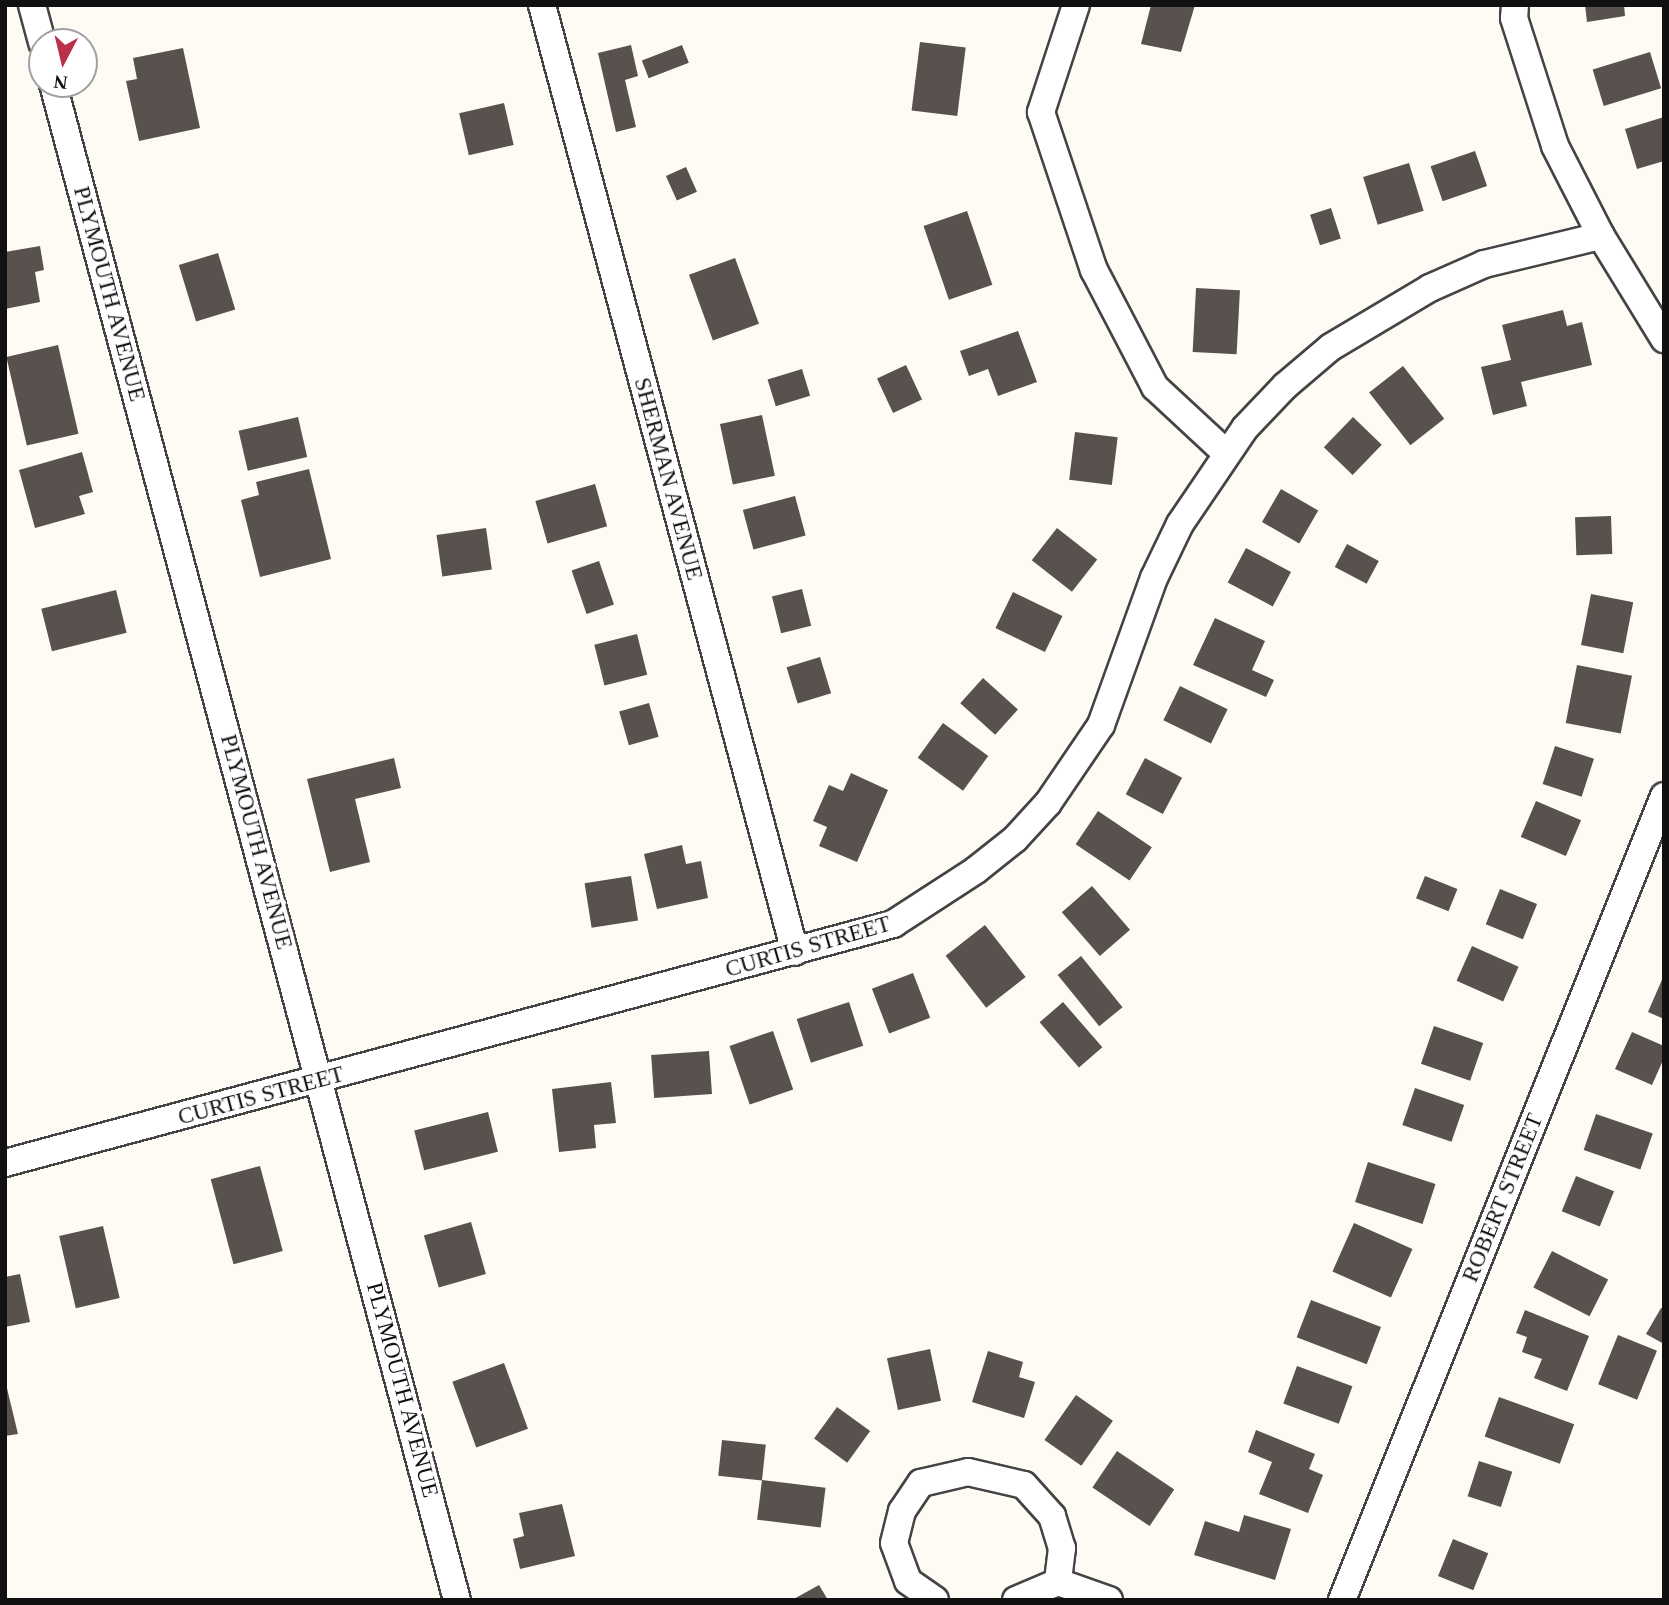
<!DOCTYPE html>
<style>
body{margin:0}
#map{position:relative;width:1669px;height:1605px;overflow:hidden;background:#fefbf5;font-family:"Times New Roman",serif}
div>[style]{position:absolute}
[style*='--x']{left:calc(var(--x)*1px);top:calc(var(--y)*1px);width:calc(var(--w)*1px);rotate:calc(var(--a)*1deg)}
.building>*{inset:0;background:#59514e;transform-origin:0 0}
.roads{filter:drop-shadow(2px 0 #444) drop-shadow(-2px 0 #444) drop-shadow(0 2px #444) drop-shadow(0 -2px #444)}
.minor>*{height:26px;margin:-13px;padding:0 13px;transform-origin:13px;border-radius:13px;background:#fff}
span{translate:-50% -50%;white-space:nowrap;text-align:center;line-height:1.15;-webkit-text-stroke:7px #fff;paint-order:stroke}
.street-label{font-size:23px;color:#111}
.frame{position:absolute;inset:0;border:7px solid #111;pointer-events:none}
.north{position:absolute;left:28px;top:28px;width:70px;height:70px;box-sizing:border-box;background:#fff;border:2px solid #a0a0a0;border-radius:50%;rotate:187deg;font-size:19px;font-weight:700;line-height:28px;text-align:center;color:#111}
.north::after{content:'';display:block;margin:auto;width:24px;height:32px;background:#b93148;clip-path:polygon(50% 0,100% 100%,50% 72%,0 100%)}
</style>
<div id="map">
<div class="building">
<i style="clip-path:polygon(1151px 5px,1195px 5px,1181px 52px,1141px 44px)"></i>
<i style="clip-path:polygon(1585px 5px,1624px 5px,1625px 16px,1587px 22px)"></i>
<i style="left:920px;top:42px;width:46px;height:69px;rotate:7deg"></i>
<i style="clip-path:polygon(631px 45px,638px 76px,625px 80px,636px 127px,616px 132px,598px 53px)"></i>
<i style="left:682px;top:45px;width:19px;height:43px;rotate:69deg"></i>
<i style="clip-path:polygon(183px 48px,200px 128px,139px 141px,126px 81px,137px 79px,133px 58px)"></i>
<i style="left:1650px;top:52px;width:38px;height:60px;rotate:73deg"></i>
<i style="left:504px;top:103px;width:43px;height:46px;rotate:77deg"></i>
<i style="clip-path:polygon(1664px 117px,1664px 161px,1637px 169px,1625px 129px)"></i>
<i style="left:1475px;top:151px;width:37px;height:47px;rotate:71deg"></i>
<i style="left:1409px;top:163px;width:50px;height:48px;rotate:73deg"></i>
<i style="left:686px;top:167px;width:27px;height:22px;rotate:66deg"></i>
<i style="left:1331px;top:208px;width:32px;height:22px;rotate:72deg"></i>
<i style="left:967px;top:211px;width:78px;height:46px;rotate:71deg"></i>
<i style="clip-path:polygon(40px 246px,44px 270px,35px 272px,40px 302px,5px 309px,5px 252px)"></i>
<i style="left:218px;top:253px;width:59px;height:41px;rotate:73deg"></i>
<i style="left:735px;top:258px;width:70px;height:49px;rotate:70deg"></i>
<i style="left:1196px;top:288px;width:44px;height:64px;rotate:3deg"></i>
<i style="clip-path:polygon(1563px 310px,1567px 326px,1582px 322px,1592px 365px,1521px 382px,1527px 406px,1493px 415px,1481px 367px,1511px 360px,1502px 325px)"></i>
<i style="clip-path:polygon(1018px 331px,1037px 382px,998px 396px,988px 369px,969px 376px,960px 351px)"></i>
<i style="left:58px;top:345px;width:91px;height:53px;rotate:77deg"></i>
<i style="left:906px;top:365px;width:38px;height:32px;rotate:65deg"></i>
<i style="left:1403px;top:366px;width:67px;height:43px;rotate:52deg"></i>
<i style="left:802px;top:369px;width:28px;height:36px;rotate:73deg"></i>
<i style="left:762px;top:415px;width:62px;height:43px;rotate:78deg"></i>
<i style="left:298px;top:417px;width:41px;height:61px;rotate:77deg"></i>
<i style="left:1353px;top:417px;width:40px;height:42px;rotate:44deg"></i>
<i style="left:1075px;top:432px;width:43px;height:48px;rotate:7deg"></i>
<i style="clip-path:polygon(82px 452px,93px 492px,79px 496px,85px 514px,35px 528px,19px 470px)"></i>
<i style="clip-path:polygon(309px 469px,331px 559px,260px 577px,241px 500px,259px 495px,256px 482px)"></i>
<i style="left:595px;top:484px;width:44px;height:62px;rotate:74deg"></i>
<i style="left:1281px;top:489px;width:43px;height:38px;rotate:30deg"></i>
<i style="left:795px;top:496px;width:41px;height:54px;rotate:75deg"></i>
<i style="left:1611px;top:516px;width:38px;height:36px;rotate:88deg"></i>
<i style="left:486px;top:528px;width:42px;height:50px;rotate:82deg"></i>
<i style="left:1057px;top:528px;width:51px;height:41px;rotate:38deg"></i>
<i style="left:1347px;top:544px;width:36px;height:26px;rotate:28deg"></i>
<i style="left:1246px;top:548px;width:51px;height:39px;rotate:28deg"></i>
<i style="left:599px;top:561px;width:46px;height:29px;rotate:71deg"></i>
<i style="left:802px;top:589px;width:38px;height:31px;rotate:76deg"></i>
<i style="left:116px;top:590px;width:44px;height:77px;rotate:76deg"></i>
<i style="left:1013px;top:592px;width:55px;height:40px;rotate:26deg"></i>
<i style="left:1591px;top:594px;width:43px;height:52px;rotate:11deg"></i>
<i style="clip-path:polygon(1215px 618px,1265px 641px,1252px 670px,1274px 680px,1266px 697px,1193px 665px)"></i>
<i style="left:637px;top:634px;width:42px;height:44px;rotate:76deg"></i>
<i style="left:820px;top:657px;width:38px;height:35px;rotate:73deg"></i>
<i style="left:1577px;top:665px;width:56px;height:59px;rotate:11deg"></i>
<i style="left:983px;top:678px;width:47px;height:34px;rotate:42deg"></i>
<i style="left:1180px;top:686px;width:53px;height:38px;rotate:26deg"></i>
<i style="left:649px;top:703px;width:35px;height:31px;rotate:74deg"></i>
<i style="left:943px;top:723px;width:56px;height:43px;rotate:36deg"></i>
<i style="left:1555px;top:746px;width:41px;height:40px;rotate:18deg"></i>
<i style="clip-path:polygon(394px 758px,401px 788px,355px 799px,370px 862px,330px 872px,307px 779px)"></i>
<i style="left:1145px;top:758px;width:42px;height:41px;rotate:28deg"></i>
<i style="clip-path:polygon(851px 773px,888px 790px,857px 862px,819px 846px,827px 827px,813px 821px,829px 785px,843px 791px)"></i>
<i style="left:1536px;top:801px;width:49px;height:39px;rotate:23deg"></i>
<i style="left:1098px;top:811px;width:65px;height:40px;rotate:34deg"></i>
<i style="clip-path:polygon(682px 845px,686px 864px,701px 861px,708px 898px,657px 909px,644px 854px)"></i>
<i style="left:631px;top:876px;width:45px;height:47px;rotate:81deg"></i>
<i style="left:1425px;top:876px;width:35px;height:24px;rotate:22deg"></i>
<i style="left:1092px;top:886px;width:58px;height:40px;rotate:49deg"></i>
<i style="left:1500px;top:889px;width:40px;height:38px;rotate:22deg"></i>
<i style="left:985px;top:925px;width:66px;height:50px;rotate:52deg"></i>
<i style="left:1472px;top:946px;width:51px;height:38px;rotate:24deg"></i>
<i style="left:1081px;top:956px;width:66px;height:30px;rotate:51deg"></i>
<i style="left:913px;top:973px;width:48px;height:44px;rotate:69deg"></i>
<i style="clip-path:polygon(1664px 975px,1664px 1019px,1648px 1012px)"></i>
<i style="left:849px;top:1002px;width:46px;height:55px;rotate:72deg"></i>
<i style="left:1063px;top:1002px;width:60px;height:31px;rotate:49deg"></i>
<i style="left:1434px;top:1026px;width:52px;height:40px;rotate:19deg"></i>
<i style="left:773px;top:1031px;width:62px;height:46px;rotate:71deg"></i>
<i style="clip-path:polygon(1632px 1032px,1664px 1046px,1664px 1058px,1652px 1085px,1615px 1069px)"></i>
<i style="left:709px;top:1051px;width:43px;height:58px;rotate:86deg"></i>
<i style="clip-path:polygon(611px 1082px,616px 1123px,594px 1125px,596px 1148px,559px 1152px,552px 1089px)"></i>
<i style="left:1415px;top:1088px;width:52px;height:39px;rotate:19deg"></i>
<i style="left:488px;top:1112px;width:41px;height:76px;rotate:76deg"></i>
<i style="left:1596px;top:1114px;width:60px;height:38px;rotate:19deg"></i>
<i style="left:1368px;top:1162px;width:71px;height:42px;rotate:18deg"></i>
<i style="left:260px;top:1166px;width:88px;height:51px;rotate:75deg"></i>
<i style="left:1576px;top:1176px;width:41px;height:38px;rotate:22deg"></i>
<i style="left:471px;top:1222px;width:54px;height:49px;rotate:74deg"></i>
<i style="left:1354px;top:1223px;width:64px;height:53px;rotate:24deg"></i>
<i style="left:103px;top:1226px;width:74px;height:45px;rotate:77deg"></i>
<i style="left:1552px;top:1251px;width:63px;height:41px;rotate:27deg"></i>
<i style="clip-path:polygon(20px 1274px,30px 1322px,5px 1327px,5px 1277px)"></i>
<i style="left:1311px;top:1300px;width:75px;height:40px;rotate:21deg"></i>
<i style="clip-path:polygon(1661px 1308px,1664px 1309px,1664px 1344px,1646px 1334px)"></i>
<i style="clip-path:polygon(1525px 1310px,1589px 1336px,1567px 1391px,1534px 1378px,1542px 1359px,1522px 1352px,1527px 1337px,1516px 1333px)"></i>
<i style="left:1618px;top:1335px;width:42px;height:53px;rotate:22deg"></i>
<i style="left:930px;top:1349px;width:53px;height:44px;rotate:78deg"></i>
<i style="clip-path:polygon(988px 1351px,1023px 1362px,1019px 1377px,1035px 1382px,1024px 1418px,972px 1402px)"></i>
<i style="left:504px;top:1363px;width:70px;height:55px;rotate:70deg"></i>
<i style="left:1297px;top:1366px;width:59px;height:40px;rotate:20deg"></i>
<i style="clip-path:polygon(5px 1380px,18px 1434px,5px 1436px)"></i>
<i style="left:1076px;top:1395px;width:45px;height:55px;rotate:35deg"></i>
<i style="left:1499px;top:1397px;width:80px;height:42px;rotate:20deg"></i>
<i style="left:837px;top:1407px;width:41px;height:39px;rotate:36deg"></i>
<i style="clip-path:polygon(1256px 1430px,1315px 1454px,1309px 1469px,1323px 1475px,1308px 1513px,1259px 1494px,1272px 1462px,1248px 1452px)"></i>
<i style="left:722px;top:1440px;width:44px;height:36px;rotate:6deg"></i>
<i style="left:1117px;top:1451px;width:69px;height:44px;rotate:34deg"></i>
<i style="left:1479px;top:1461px;width:35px;height:37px;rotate:18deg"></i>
<i style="left:762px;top:1480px;width:64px;height:40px;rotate:7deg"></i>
<i style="clip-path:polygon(562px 1504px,575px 1556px,520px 1569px,513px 1539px,524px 1536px,519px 1513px)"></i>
<i style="clip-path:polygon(1244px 1515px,1291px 1529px,1275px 1580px,1194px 1555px,1205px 1521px,1239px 1532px)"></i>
<i style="left:1453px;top:1539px;width:38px;height:40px;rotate:22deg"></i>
<i style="clip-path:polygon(819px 1585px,828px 1600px,792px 1600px)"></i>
</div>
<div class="roads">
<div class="minor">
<i style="--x:32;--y:5;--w:39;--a:75"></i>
<i style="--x:542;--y:5;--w:980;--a:75.04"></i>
<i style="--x:1076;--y:5;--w:113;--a:108.1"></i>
<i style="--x:1041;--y:112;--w:167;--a:71.5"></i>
<i style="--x:1094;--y:270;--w:132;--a:62.5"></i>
<i style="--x:1155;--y:387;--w:97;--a:42.9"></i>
<i style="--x:1515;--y:5;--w:13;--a:94"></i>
<i style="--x:1514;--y:18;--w:134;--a:72.2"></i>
<i style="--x:1555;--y:146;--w:101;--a:62.9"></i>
<i style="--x:1601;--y:236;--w:121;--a:58.5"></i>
<i style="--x:53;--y:84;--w:1569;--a:75.08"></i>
<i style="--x:5;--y:1163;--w:920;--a:-15.06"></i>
<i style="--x:893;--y:924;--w:99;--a:-33"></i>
<i style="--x:976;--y:870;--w:50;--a:-38.5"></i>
<i style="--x:1015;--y:839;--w:49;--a:-47.5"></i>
<i style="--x:1048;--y:803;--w:94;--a:-55.8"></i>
<i style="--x:1101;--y:725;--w:156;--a:-70.2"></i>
<i style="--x:1154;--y:578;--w:60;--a:-64.3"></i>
<i style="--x:1180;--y:524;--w:116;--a:-55.9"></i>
<i style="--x:1245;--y:428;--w:58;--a:-46.4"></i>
<i style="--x:1285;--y:386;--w:60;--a:-40.3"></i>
<i style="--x:1331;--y:347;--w:115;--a:-30.8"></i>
<i style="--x:1430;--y:288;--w:59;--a:-24"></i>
<i style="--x:1484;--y:264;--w:120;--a:-13.5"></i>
<i style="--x:935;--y:1600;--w:33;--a:-145"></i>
<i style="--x:908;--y:1581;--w:40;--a:-110.2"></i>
<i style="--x:894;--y:1543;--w:33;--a:-76"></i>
<i style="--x:902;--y:1511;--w:34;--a:-56"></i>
<i style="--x:921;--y:1483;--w:48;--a:-13.2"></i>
<i style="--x:968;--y:1472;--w:57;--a:13.1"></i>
<i style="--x:1024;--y:1485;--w:42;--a:47.9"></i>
<i style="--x:1052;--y:1516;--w:34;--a:73"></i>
<i style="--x:1062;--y:1548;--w:34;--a:97"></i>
<i style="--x:1016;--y:1600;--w:46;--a:-23.2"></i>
<i style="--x:1058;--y:1582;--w:54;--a:19.4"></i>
<i style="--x:1342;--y:1600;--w:866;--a:-68.17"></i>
</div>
</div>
<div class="street-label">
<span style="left:109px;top:294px;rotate:75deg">PLYMOUTH AVENUE</span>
<span style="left:668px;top:479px;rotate:75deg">SHERMAN AVENUE</span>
<span style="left:256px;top:842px;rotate:75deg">PLYMOUTH AVENUE</span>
<span style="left:808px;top:947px;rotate:-16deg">CURTIS STREET</span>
<span style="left:261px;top:1096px;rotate:-15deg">CURTIS STREET</span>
<span style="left:1503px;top:1198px;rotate:-68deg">ROBERT STREET</span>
<span style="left:402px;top:1390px;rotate:75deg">PLYMOUTH AVENUE</span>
</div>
<div class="frame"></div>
<div class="north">N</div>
</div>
